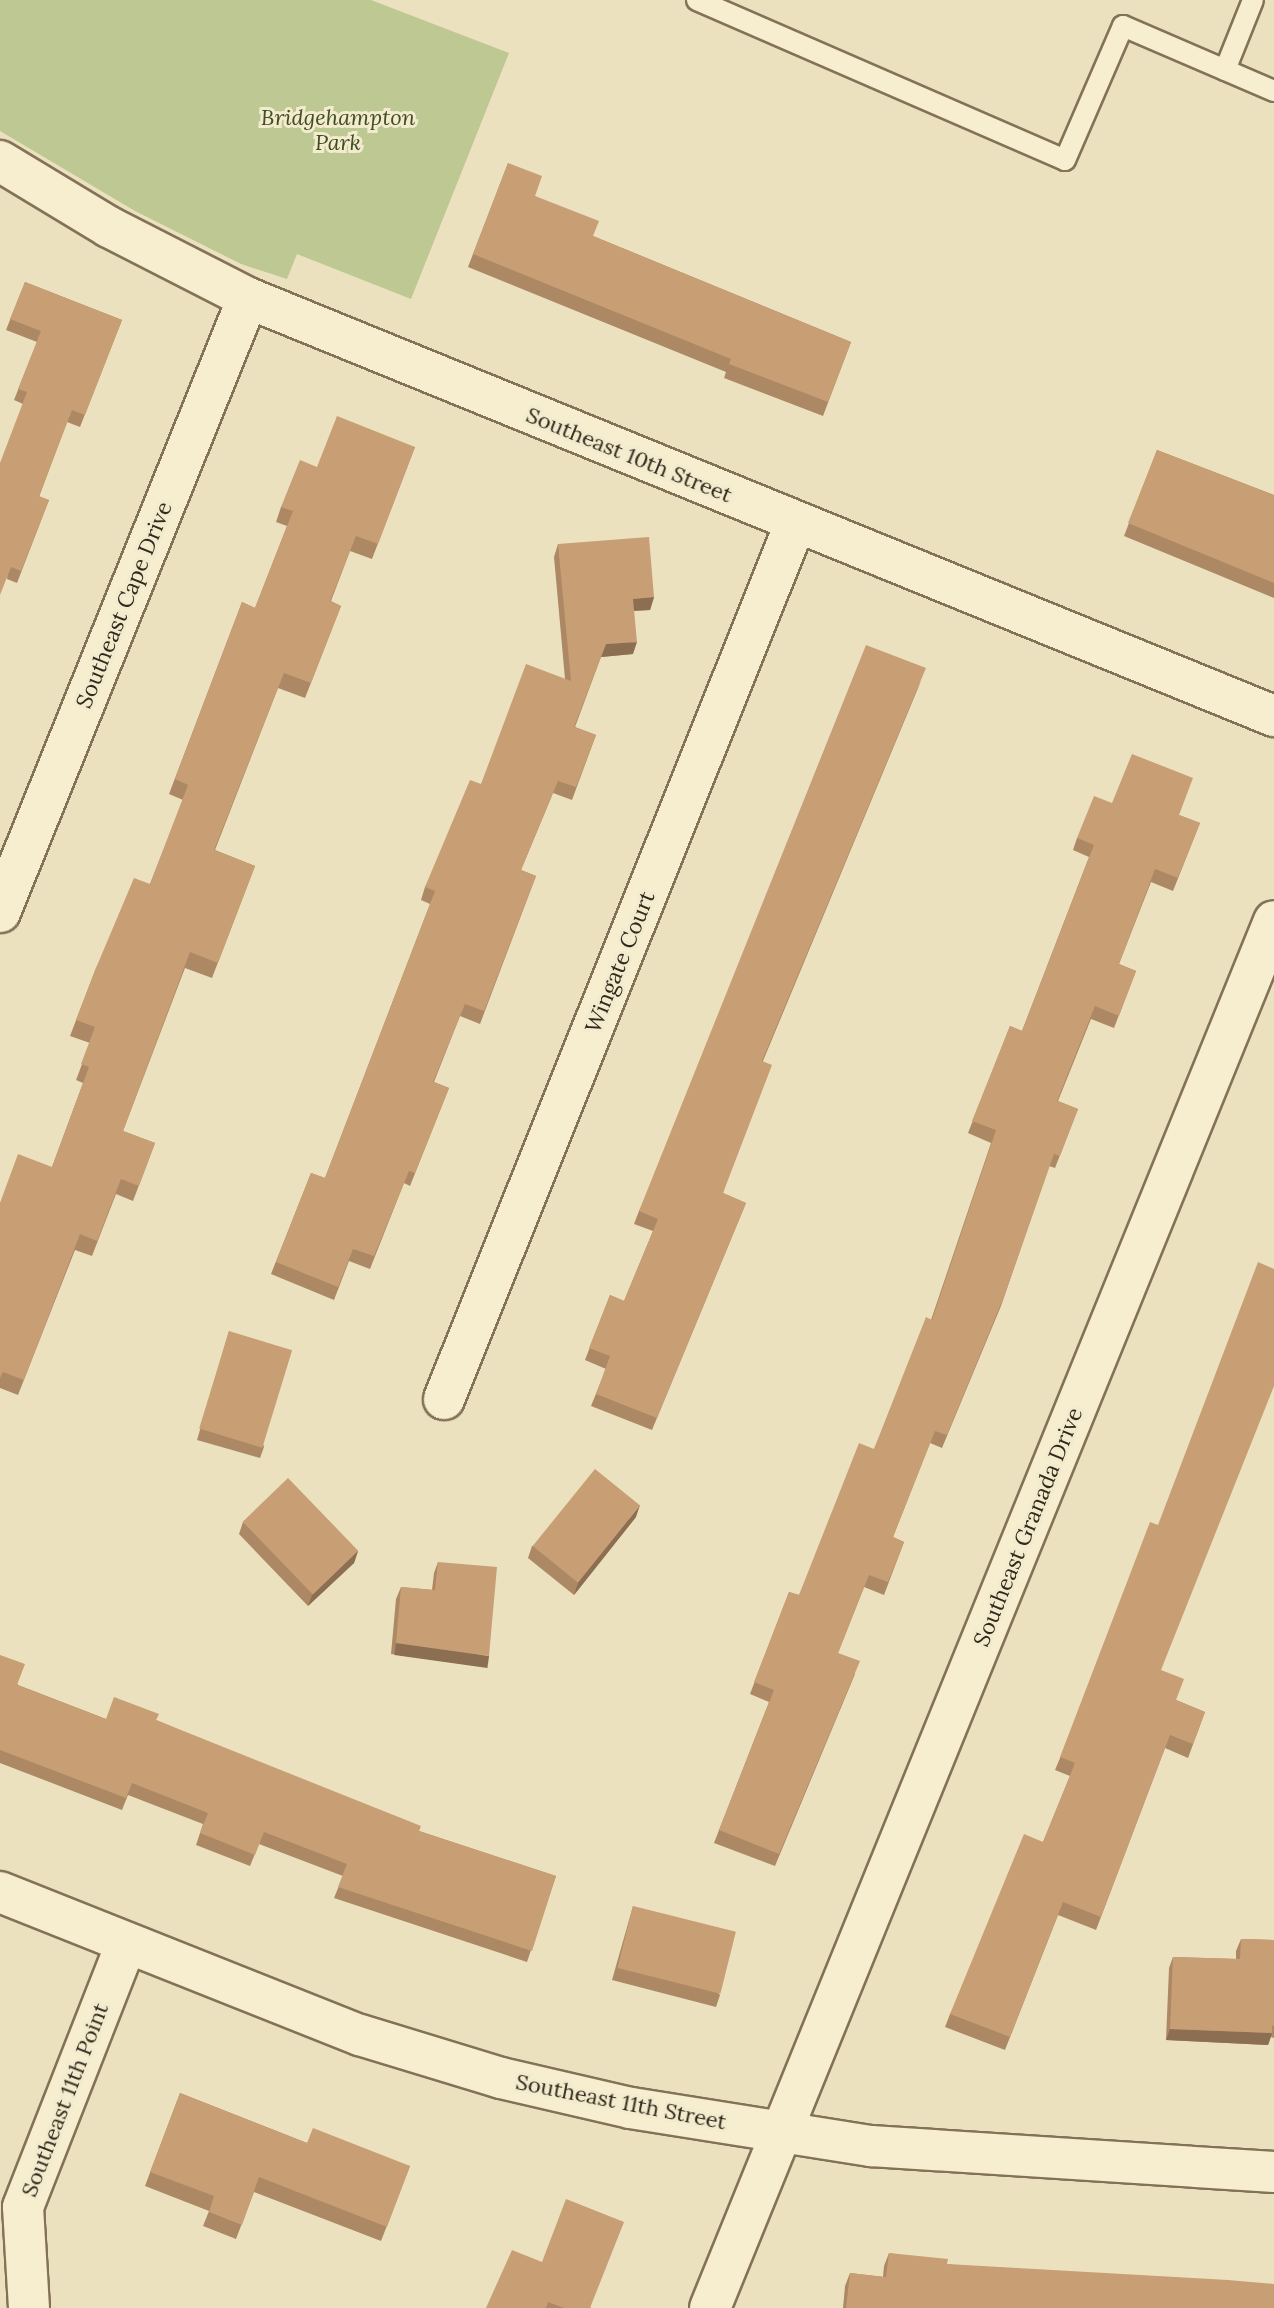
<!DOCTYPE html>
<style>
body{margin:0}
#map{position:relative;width:1274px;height:2308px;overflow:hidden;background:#ebe1be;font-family:Lora,serif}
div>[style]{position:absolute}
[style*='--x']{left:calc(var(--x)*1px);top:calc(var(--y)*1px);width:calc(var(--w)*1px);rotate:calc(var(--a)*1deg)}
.green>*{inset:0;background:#bec893}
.roads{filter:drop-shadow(2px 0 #837257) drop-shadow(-2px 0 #837257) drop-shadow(0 2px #837257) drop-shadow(0 -2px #837257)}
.service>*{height:20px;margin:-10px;padding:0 10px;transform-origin:10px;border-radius:10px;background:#f7eed0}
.minor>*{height:40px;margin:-20px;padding:0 20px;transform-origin:20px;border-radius:20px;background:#f7eed0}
.wall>*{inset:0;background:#ac8865}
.shaded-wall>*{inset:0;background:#8c6f52;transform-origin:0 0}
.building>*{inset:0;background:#c89e75;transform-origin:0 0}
span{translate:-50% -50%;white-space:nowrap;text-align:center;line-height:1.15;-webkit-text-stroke:6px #f3ebcd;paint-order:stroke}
.park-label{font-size:22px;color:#404e23;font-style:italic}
.street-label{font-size:22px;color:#32281c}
</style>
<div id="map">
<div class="green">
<i style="clip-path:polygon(0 0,371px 0,509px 53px,411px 299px,297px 254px,287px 279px,241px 264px,135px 211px,0 131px)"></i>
</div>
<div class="roads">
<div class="service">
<i style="--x:697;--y:0;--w:401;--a:23.5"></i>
<i style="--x:1065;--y:160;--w:146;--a:-66.6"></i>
<i style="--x:1123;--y:26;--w:164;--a:23.3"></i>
<i style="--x:1225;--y:70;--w:75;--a:-68.2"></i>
</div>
<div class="minor">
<i style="--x:0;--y:161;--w:127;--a:31.2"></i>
<i style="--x:109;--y:227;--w:156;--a:27.1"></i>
<i style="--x:248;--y:298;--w:1108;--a:22.17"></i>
<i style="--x:0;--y:912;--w:662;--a:-68.01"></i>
<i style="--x:444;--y:1399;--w:943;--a:-68.14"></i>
<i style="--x:0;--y:1892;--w:387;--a:21.7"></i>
<i style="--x:360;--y:2035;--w:147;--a:17"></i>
<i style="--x:501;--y:2078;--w:133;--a:13"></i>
<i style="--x:631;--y:2108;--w:243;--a:9"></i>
<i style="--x:871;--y:2146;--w:404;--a:3.7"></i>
<i style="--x:29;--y:2308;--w:101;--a:-93.4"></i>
<i style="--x:23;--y:2207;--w:282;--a:-68.6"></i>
<i style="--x:710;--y:2308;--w:1497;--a:-67.87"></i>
</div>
</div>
<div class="wall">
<i style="clip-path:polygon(508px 163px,535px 196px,593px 236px,851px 342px,823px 416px,724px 378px,726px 372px,468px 267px)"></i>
<i style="clip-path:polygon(25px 282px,122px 320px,80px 427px,67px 422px,39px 497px,49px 500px,17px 583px,7px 579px,23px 404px,14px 400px,37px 342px,6px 330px)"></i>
<i style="clip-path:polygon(415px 447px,372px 559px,350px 551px,331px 601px,341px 606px,305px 698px,278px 688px,215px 850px,255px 866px,212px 978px,185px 968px,123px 1131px,155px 1143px,133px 1201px,116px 1194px,92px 1256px,75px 1250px,18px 1395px,0 1388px,0 1203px,52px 1167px,83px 1083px,76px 1080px,90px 1043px,70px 1036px,96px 968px,150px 884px,183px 800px,169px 794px,242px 602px,255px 608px,287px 526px,276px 522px,281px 507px,317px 467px)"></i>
<i style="clip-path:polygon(1157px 450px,1274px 495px,1274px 598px,1124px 536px)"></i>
<i style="clip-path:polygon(558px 544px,654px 597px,650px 610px,634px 611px,633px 654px,601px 657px,575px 727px,596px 735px,572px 800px,553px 793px,521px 870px,536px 876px,480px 1024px,460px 1016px,434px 1082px,449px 1088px,410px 1186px,404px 1183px,370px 1269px,349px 1261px,334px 1300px,271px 1274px,311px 1173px,325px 1178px,430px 904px,421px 900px,425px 887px,481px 784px,565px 679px,554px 557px)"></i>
<i style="clip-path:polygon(921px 681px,763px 1061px,723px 1193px,746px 1203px,652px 1430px,591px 1406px,606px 1369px,585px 1360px,610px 1295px,624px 1301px,653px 1231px,634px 1224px,639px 1211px)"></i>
<i style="clip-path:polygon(1112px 803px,1179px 815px,1200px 823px,1173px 891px,1151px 882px,1119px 964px,1136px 971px,1114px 1028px,1091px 1019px,1058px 1101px,1078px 1109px,1055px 1168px,1049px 1166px,1001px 1306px,942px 1448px,930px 1443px,893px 1537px,904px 1542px,884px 1595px,864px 1587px,838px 1653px,855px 1674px,775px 1866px,714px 1843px,769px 1702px,750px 1694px,789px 1592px,799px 1595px,874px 1449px,931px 1320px,991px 1143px,968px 1133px,1010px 1026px,1022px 1031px,1089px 857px,1073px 850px,1077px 838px)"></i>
<i style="clip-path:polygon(229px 1331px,264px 1447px,260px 1458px,197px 1440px)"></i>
<i style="clip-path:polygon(636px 1517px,574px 1595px,528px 1558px,532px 1546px)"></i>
<i style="clip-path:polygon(243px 1522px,358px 1551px,354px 1563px,308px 1606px,239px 1534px)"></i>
<i style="clip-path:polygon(1158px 1525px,1161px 1670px,1176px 1700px,1205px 1712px,1188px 1758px,1165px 1748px,1096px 1930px,1058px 1915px,1005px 2050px,945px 2027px,950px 2014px,1043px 1842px,1070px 1776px,1055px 1770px)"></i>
<i style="clip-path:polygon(438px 1562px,485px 1667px,391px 1654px,396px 1599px,401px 1587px,432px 1590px,434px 1573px)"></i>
<i style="clip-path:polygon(0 1655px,18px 1685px,106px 1719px,156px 1720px,419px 1831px,556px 1876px,527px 1962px,334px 1898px,343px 1876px,259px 1844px,250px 1866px,196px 1845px,203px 1824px,128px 1795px,122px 1810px,0 1763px)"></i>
<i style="clip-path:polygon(633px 1906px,720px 1995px,716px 2007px,612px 1980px)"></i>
<i style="clip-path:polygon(1241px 1939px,1274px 1940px,1274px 2038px,1271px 2037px,1268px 2045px,1166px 2040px,1169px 1968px,1173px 1957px,1236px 1959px,1236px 1951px)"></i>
<i style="clip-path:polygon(180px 2093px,307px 2143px,410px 2166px,381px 2241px,254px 2192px,236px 2239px,203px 2226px,209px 2211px,145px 2186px)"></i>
<i style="clip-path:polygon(889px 2253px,947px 2264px,1274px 2308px,843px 2308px,845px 2286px,850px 2273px,883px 2277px,884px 2266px)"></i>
<i style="clip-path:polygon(542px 2262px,591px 2308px,486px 2308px)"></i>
</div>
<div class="shaded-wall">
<i style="clip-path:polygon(654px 597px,650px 610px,629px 611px,633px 599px)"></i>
<i style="clip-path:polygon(637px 642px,633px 654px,601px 657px,606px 644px)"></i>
<i style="clip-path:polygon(640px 1505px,636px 1517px,574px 1595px,578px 1583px)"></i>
<i style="clip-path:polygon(358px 1551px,354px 1563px,308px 1606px,312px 1595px)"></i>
<i style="left:396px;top:1643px;width:94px;height:12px;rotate:8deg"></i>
<i style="clip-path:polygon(1170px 2029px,1272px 2033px,1268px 2045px,1166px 2040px)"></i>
</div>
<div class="building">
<i style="clip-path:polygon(508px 163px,542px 176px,535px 196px,599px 221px,593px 236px,851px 342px,828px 402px,729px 364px,731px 359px,473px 254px)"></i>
<i style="clip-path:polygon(25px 282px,122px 320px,85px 415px,72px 410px,39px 496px,49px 500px,21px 571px,11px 567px,0 595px,0 463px,27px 392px,18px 389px,41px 331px,10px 319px)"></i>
<i style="clip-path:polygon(337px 416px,415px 447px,378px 544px,356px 536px,330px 601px,341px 606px,311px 683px,284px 673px,214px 850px,255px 866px,218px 963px,190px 952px,123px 1131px,155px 1143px,139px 1186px,121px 1179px,97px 1241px,80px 1234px,24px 1380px,3px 1372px,0 1378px,0 1203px,18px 1154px,52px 1167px,89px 1067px,81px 1064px,95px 1027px,76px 1020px,96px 968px,134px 878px,150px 884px,188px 785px,175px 779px,242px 602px,255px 608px,293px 511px,281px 507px,300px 460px,317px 467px)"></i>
<i style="clip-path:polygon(1157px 450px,1274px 495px,1274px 583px,1128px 523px)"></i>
<i style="clip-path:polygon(649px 537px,654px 597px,633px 599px,637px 642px,606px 644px,574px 727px,596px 735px,576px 787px,558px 781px,521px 870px,536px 876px,484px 1011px,465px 1004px,433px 1082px,449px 1088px,415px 1173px,409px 1171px,374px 1256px,353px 1249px,338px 1287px,276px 1262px,311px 1173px,325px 1178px,435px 891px,425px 887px,470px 780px,481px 784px,526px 664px,571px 681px,558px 544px)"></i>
<i style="clip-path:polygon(866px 645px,926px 668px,762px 1061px,772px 1065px,723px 1193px,746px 1203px,657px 1418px,596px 1394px,610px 1356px,589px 1348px,610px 1295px,624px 1301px,658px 1219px,639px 1211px)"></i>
<i style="clip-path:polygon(1132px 754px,1193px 778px,1179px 815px,1200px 823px,1178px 878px,1155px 869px,1119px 964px,1136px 971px,1119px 1016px,1095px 1006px,1057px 1101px,1078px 1109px,1060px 1156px,1054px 1154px,1005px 1294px,947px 1435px,935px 1431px,893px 1537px,904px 1542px,888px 1582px,869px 1575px,838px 1653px,860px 1661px,779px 1854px,719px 1830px,774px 1690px,754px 1682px,789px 1592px,799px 1595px,859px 1443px,874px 1449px,926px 1317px,932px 1320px,996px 1130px,972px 1121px,1010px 1026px,1022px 1031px,1094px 845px,1077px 838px,1094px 796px,1112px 803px)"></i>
<i style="clip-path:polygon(1258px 1262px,1274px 1269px,1274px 1386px,1161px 1670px,1184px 1679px,1176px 1700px,1205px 1712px,1193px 1744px,1170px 1735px,1101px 1917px,1063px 1902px,1010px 2037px,950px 2014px,1024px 1834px,1043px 1842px,1075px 1763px,1060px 1757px,1150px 1522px,1158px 1525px)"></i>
<i style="left:229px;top:1331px;width:66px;height:102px;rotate:17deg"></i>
<i style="left:595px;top:1469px;width:58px;height:99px;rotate:39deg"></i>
<i style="left:288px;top:1478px;width:101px;height:63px;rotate:46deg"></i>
<i style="clip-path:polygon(438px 1562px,497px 1567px,489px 1656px,396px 1643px,401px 1587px,435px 1590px)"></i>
<i style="clip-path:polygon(0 1655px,25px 1664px,17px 1685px,106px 1719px,114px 1697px,159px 1714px,156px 1720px,421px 1826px,419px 1831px,556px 1876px,532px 1951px,338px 1887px,347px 1864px,264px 1832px,255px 1855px,200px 1833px,208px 1813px,132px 1783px,126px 1798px,0 1750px)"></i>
<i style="left:633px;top:1906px;width:106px;height:64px;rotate:14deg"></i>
<i style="clip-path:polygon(1241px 1939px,1274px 1940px,1274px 2026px,1272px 2025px,1272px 2033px,1170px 2029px,1173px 1957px,1240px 1959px)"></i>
<i style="clip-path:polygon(180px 2093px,307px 2143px,313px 2128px,410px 2166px,387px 2227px,259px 2177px,242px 2225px,209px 2212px,214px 2196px,150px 2172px)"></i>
<i style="clip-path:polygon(566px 2199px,624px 2222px,590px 2308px,564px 2308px,548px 2302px,546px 2308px,486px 2308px,512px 2250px,542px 2262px)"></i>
<i style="clip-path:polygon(889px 2253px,948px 2259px,947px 2264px,1228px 2280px,1274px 2284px,1274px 2308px,846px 2308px,850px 2273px,886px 2277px)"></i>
</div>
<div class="park-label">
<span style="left:338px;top:130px">Bridgehampton<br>Park</span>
</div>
<div class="street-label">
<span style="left:629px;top:455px;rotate:22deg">Southeast 10th Street</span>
<span style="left:124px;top:605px;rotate:-68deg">Southeast Cape Drive</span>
<span style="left:620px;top:962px;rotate:-68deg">Wingate Court</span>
<span style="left:1028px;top:1527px;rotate:-68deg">Southeast Granada Drive</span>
<span style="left:65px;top:2100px;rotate:-69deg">Southeast 11th Point</span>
<span style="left:621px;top:2102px;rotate:11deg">Southeast 11th Street</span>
</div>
</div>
